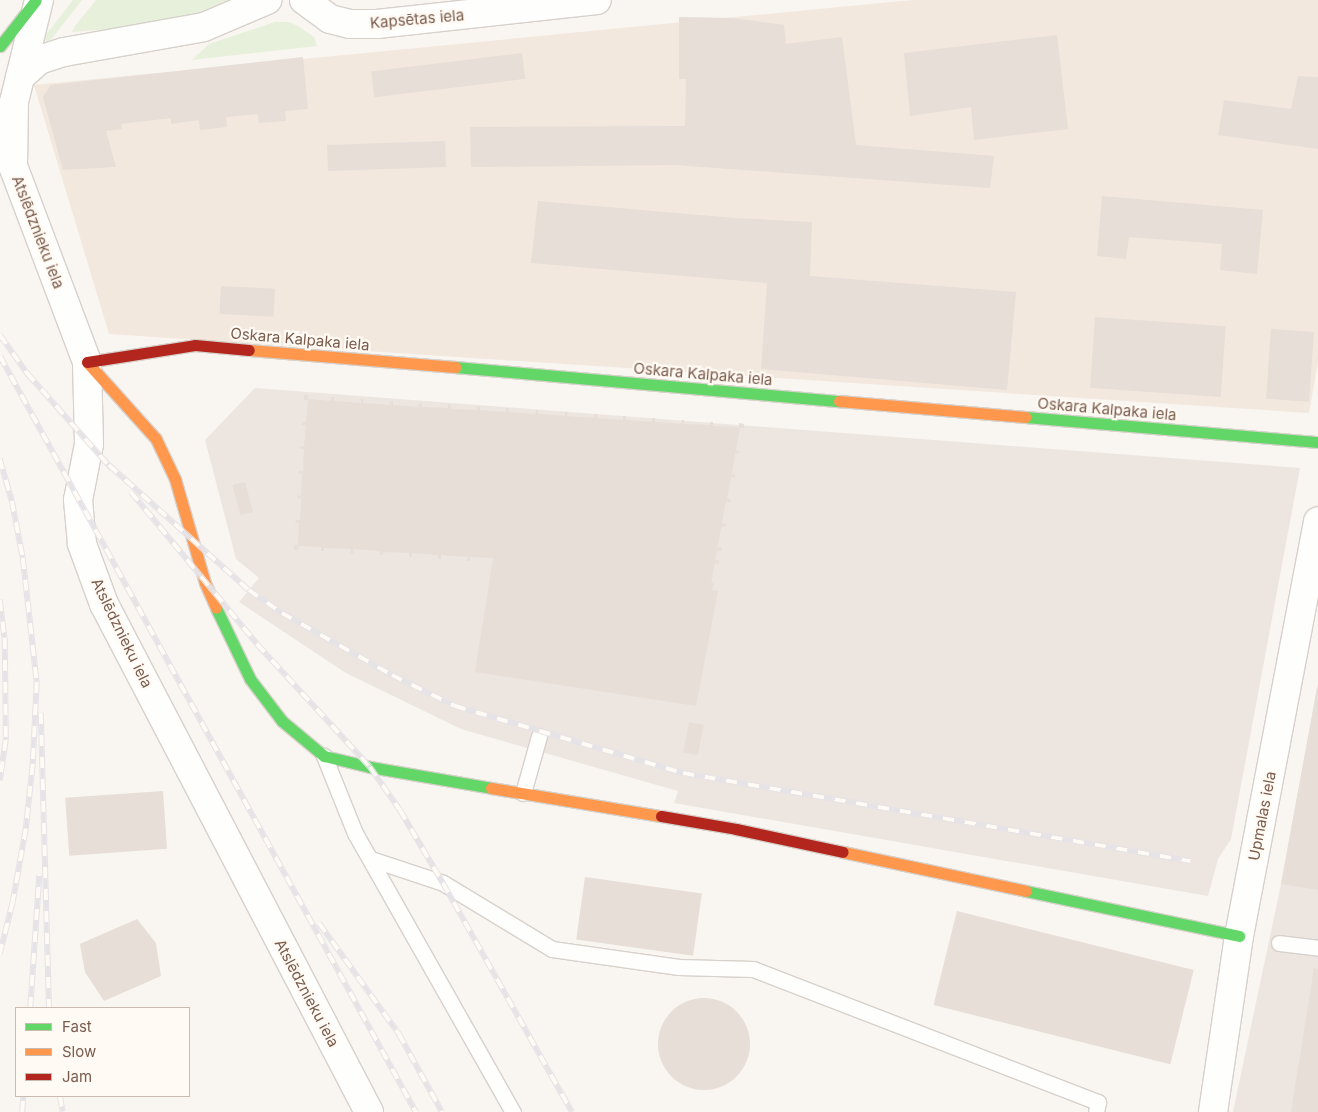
<!DOCTYPE html>
<meta charset="utf-8">
<style>
body{margin:0}
#map{position:relative;width:1318px;height:1112px;overflow:hidden;background:#f9f5f0;font-family:Inter,sans-serif}
div>[style]{position:absolute}
[style*='--x']{left:calc(var(--x)*1px);top:calc(var(--y)*1px);width:calc(var(--w)*1px);rotate:calc(var(--a)*1deg)}
.residential>*{inset:0;background:#f2e8de}
.industrial>*{inset:0;background:#ede5e0}
.green>*{inset:0;background:#e7f0db}
.building>*{inset:0;background:#e6ded7;transform-origin:0 0}
.round{border-radius:50%}
.roads{filter:drop-shadow(1px 0 #d7d1cb) drop-shadow(-1px 0 #d7d1cb) drop-shadow(0 1px #d7d1cb) drop-shadow(0 -1px #d7d1cb)}
.lane>*{height:15px;margin:-7.5px;padding:0 7.5px;transform-origin:7.5px;border-radius:7.5px;background:#fefefd}
.street>*{height:28px;margin:-14px;padding:0 14px;transform-origin:14px;border-radius:14px;background:#fefefd}
.fast>*{height:11px;margin:-5.5px;padding:0 5.5px;transform-origin:5.5px;border-radius:5.5px;background:#63d668}
.slow>*{height:11px;margin:-5.5px;padding:0 5.5px;transform-origin:5.5px;border-radius:5.5px;background:#ff974d}
.jam>*{height:11px;margin:-5.5px;padding:0 5.5px;transform-origin:5.5px;border-radius:5.5px;background:#b3261e}
.rail>*{height:5.5px;margin-top:-2.75px;transform-origin:0;background:repeating-linear-gradient(90deg,#fffaf3 0 11px,#e6e3e7 0 22px);box-sizing:border-box;border-block:1px solid #e6e3e7}
span{translate:-50% -50%;white-space:nowrap;text-align:center;line-height:1.15;-webkit-text-stroke:4.5px #fffaf3;paint-order:stroke}
.street-label{font-size:15px;color:#7a5c4d}
.legend{position:absolute;left:15px;top:1007px;width:175px;height:90px;box-sizing:border-box;background:#fffaf3;border:1px solid #cabbb1;margin:0;padding:6px 9px;list-style:none;font-size:15px;color:#7a5c4d}
.legend li{display:flex;align-items:center;gap:10px;height:25px}
.legend b{width:25px;border:1px solid #cabbb1}
</style>
<div id="map">
<div class="residential">
<i style="clip-path:polygon(912px 0,1318px 0,1318px 362px,1309px 413px,109px 334px,34px 85px)"></i>
</div>
<div class="industrial">
<i style="clip-path:polygon(255px 388px,1300px 468px,1231px 839px,1218px 859px,1208px 896px,674px 803px,678px 791px,461px 729px,346px 673px,239px 602px,259px 578px,236px 559px,205px 440px)"></i>
<i style="clip-path:polygon(1318px 683px,1318px 1112px,1233px 1112px,1281px 884px)"></i>
</div>
<div class="green">
<i style="clip-path:polygon(73px 0,82px 0,53px 37px,49px 41px,42px 40px)"></i>
<i style="clip-path:polygon(96px 0,234px 0,215px 12px,162px 25px,72px 32px,75px 26px)"></i>
<i style="clip-path:polygon(275px 22px,289px 22px,298px 26px,314px 37px,317px 46px,192px 60px,209px 44px)"></i>
</div>
<div class="building">
<i style="clip-path:polygon(679px 17px,732px 18px,784px 25px,786px 44px,842px 37px,856px 145px,994px 156px,990px 188px,675px 165px,471px 167px,470px 127px,685px 126px,686px 79px,679px 79px)"></i>
<i style="clip-path:polygon(1057px 35px,1068px 129px,974px 140px,971px 107px,910px 116px,904px 53px)"></i>
<i style="left:522px;top:53px;width:26px;height:152px;rotate:83deg"></i>
<i style="clip-path:polygon(303px 57px,308px 109px,285px 111px,286px 121px,259px 123px,258px 114px,226px 117px,227px 127px,200px 130px,199px 120px,171px 124px,171px 118px,121px 124px,122px 129px,106px 131px,116px 167px,63px 170px,43px 97px,51px 85px)"></i>
<i style="clip-path:polygon(1298px 76px,1318px 77px,1318px 149px,1218px 135px,1224px 100px,1291px 109px)"></i>
<i style="left:445px;top:141px;width:26px;height:118px;rotate:88deg"></i>
<i style="clip-path:polygon(1102px 196px,1263px 210px,1257px 274px,1220px 270px,1222px 244px,1129px 237px,1126px 259px,1097px 256px)"></i>
<i style="clip-path:polygon(538px 201px,734px 218px,812px 222px,810px 276px,1016px 292px,1007px 390px,761px 369px,767px 283px,531px 263px)"></i>
<i style="left:221px;top:286px;width:54px;height:28px;rotate:3deg"></i>
<i style="left:1095px;top:317px;width:131px;height:71px;rotate:4deg"></i>
<i style="left:1271px;top:329px;width:43px;height:70px;rotate:4deg"></i>
<i style="clip-path:polygon(304px 395px,308px 395px,308px 399px,331px 401px,332px 397px,334px 397px,334px 401px,361px 403px,361px 399px,364px 399px,363px 403px,390px 405px,389px 401px,393px 401px,393px 405px,418px 407px,419px 403px,422px 403px,422px 407px,448px 408px,448px 404px,451px 405px,451px 409px,477px 410px,477px 406px,480px 407px,480px 410px,506px 412px,506px 408px,509px 408px,509px 412px,535px 414px,536px 410px,538px 410px,538px 414px,565px 416px,565px 412px,568px 412px,567px 416px,594px 418px,594px 414px,597px 414px,597px 418px,623px 420px,623px 416px,626px 416px,626px 420px,652px 422px,652px 418px,655px 418px,655px 422px,681px 424px,682px 420px,684px 420px,684px 424px,710px 425px,710px 422px,713px 422px,713px 426px,739px 427px,739px 423px,744px 424px,744px 428px,740px 428px,736px 450px,740px 451px,739px 454px,735px 453px,732px 474px,735px 475px,735px 478px,731px 477px,727px 499px,731px 499px,730px 503px,726px 501px,722px 523px,726px 524px,725px 527px,722px 526px,717px 547px,722px 548px,721px 551px,717px 551px,715px 560px,719px 560px,719px 564px,715px 563px,711px 583px,714px 583px,712px 590px,718px 591px,696px 706px,475px 672px,493px 558px,470px 557px,470px 561px,467px 561px,468px 557px,441px 555px,441px 559px,438px 559px,438px 555px,412px 553px,412px 557px,409px 557px,409px 553px,383px 552px,383px 555px,380px 555px,380px 551px,354px 549px,353px 554px,350px 553px,351px 549px,324px 548px,324px 551px,321px 551px,321px 547px,299px 546px,298px 550px,294px 550px,294px 545px,298px 545px,299px 523px,295px 523px,296px 520px,300px 520px,301px 499px,297px 498px,297px 495px,301px 496px,302px 474px,299px 474px,299px 471px,303px 471px,304px 449px,300px 449px,300px 446px,304px 446px,306px 425px,302px 425px,302px 422px,306px 422px,308px 400px,304px 400px)"></i>
<i style="left:245px;top:482px;width:31px;height:13px;rotate:75deg"></i>
<i style="clip-path:polygon(1317px 688px,1318px 688px,1318px 890px,1281px 884px)"></i>
<i style="left:689px;top:722px;width:15px;height:31px;rotate:11deg"></i>
<i style="left:163px;top:791px;width:58px;height:98px;rotate:86deg"></i>
<i style="left:585px;top:877px;width:118px;height:63px;rotate:8deg"></i>
<i style="left:957px;top:911px;width:244px;height:97px;rotate:14deg"></i>
<i style="clip-path:polygon(137px 919px,156px 943px,161px 976px,104px 1001px,85px 972px,80px 944px)"></i>
<i style="clip-path:polygon(1314px 968px,1318px 969px,1318px 1112px,1291px 1112px)"></i>
<i class="round" style="left:658px;top:998px;width:92px;height:92px"></i>
</div>
<div class="roads">
<div class="lane">
<i style="--x:324;--y:756;--w:83;--a:68.1"></i>
<i style="--x:355;--y:833;--w:321;--a:60.5"></i>
<i style="--x:523;--y:793;--w:59;--a:-74.3"></i>
<i style="--x:371;--y:859;--w:76;--a:18.4"></i>
<i style="--x:443;--y:883;--w:127;--a:31.2"></i>
<i style="--x:552;--y:949;--w:128;--a:8.1"></i>
<i style="--x:679;--y:967;--w:74;--a:1.5"></i>
<i style="--x:753;--y:969;--w:370;--a:21.1"></i>
<i style="--x:1098;--y:1102;--w:10;--a:101"></i>
<i style="--x:1279;--y:943;--w:39;--a:7"></i>
</div>
<div class="street">
<i style="--x:39;--y:0;--w:105;--a:103.8"></i>
<i style="--x:14;--y:102;--w:64;--a:90.9"></i>
<i style="--x:13;--y:166;--w:210;--a:69.3"></i>
<i style="--x:87;--y:362;--w:82;--a:88.6"></i>
<i style="--x:89;--y:444;--w:57;--a:101.1"></i>
<i style="--x:78;--y:500;--w:44;--a:84.8"></i>
<i style="--x:82;--y:544;--w:64;--a:69.9"></i>
<i style="--x:104;--y:604;--w:573;--a:62.45"></i>
<i style="--x:304;--y:0;--w:32;--a:36"></i>
<i style="--x:330;--y:19;--w:21;--a:14"></i>
<i style="--x:350;--y:24;--w:27;--a:0"></i>
<i style="--x:377;--y:24;--w:221;--a:-6.2"></i>
<i style="--x:20;--y:77;--w:25;--a:-42"></i>
<i style="--x:39;--y:60;--w:26;--a:-18"></i>
<i style="--x:64;--y:52;--w:142;--a:-10.1"></i>
<i style="--x:204;--y:27;--w:69;--a:-23.2"></i>
<i style="--x:1213;--y:1112;--w:178;--a:-81.6"></i>
<i style="--x:1239;--y:936;--w:422;--a:-79.2"></i>
</div>
<div class="fast">
<i style="--x:0;--y:46;--w:58;--a:-52"></i>
<i style="--x:455;--y:367;--w:386;--a:5.1"></i>
<i style="--x:1025;--y:417;--w:294;--a:4.9"></i>
<i style="--x:216;--y:608;--w:79;--a:64.4"></i>
<i style="--x:250;--y:679;--w:53;--a:52.7"></i>
<i style="--x:282;--y:721;--w:55;--a:39.8"></i>
<i style="--x:324;--y:756;--w:47;--a:13.4"></i>
<i style="--x:370;--y:767;--w:123;--a:9.8"></i>
<i style="--x:1026;--y:891;--w:218;--a:11.9"></i>
</div>
<div class="slow">
<i style="--x:249;--y:350;--w:207;--a:4.7"></i>
<i style="--x:87;--y:362;--w:103;--a:48.1"></i>
<i style="--x:156;--y:439;--w:44;--a:64.6"></i>
<i style="--x:175;--y:479;--w:108;--a:73.9"></i>
<i style="--x:205;--y:583;--w:27;--a:66"></i>
<i style="--x:839;--y:401;--w:187;--a:4.9"></i>
<i style="--x:491;--y:788;--w:172;--a:9.4"></i>
<i style="--x:843;--y:852;--w:187;--a:12"></i>
</div>
<div class="jam">
<i style="--x:87;--y:362;--w:109;--a:-8.9"></i>
<i style="--x:195;--y:345;--w:54;--a:5.3"></i>
<i style="--x:661;--y:816;--w:76;--a:9.8"></i>
<i style="--x:736;--y:829;--w:109;--a:12.1"></i>
</div>
</div>
<div class="rail">
<i style="--x:0;--y:335;--w:47;--a:54.6"></i>
<i style="--x:27;--y:373;--w:128;--a:48.5"></i>
<i style="--x:0;--y:356;--w:863;--a:61.18"></i>
<i style="--x:0;--y:459;--w:44;--a:74.1"></i>
<i style="--x:12;--y:501;--w:58;--a:79.1"></i>
<i style="--x:23;--y:558;--w:125;--a:83.6"></i>
<i style="--x:37;--y:682;--w:82;--a:92.8"></i>
<i style="--x:33;--y:764;--w:65;--a:96.1"></i>
<i style="--x:26;--y:829;--w:74;--a:100.1"></i>
<i style="--x:13;--y:902;--w:54;--a:104"></i>
<i style="--x:109;--y:465;--w:188;--a:41.8"></i>
<i style="--x:249;--y:590;--w:40;--a:34.9"></i>
<i style="--x:282;--y:613;--w:126;--a:29.4"></i>
<i style="--x:392;--y:675;--w:70;--a:26.2"></i>
<i style="--x:455;--y:706;--w:238;--a:16.4"></i>
<i style="--x:683;--y:773;--w:515;--a:9.85"></i>
<i style="--x:131;--y:492;--w:197;--a:50.3"></i>
<i style="--x:257;--y:644;--w:167;--a:47.4"></i>
<i style="--x:370;--y:767;--w:52;--a:55.1"></i>
<i style="--x:400;--y:810;--w:85;--a:59.5"></i>
<i style="--x:443;--y:883;--w:263;--a:60.6"></i>
<i style="--x:0;--y:600;--w:38;--a:83"></i>
<i style="--x:5;--y:638;--w:102;--a:89.4"></i>
<i style="--x:6;--y:740;--w:41;--a:98.3"></i>
<i style="--x:41;--y:713;--w:295;--a:88.4"></i>
<i style="--x:319;--y:923;--w:137;--a:54.2"></i>
<i style="--x:399;--y:1034;--w:89;--a:61.1"></i>
<i style="--x:30;--y:1008;--w:133;--a:-86.1"></i>
<i style="--x:60;--y:1096;--w:16;--a:79"></i>
<i style="--x:22;--y:1112;--w:16;--a:-86"></i>
</div>
<div class="street-label">
<span style="left:417px;top:19px;rotate:-5deg">Kapsētas iela</span>
<span style="left:38px;top:232px;rotate:69deg">Atslēdznieku iela</span>
<span style="left:300px;top:339px;rotate:5deg">Oskara Kalpaka iela</span>
<span style="left:703px;top:374px;rotate:5deg">Oskara Kalpaka iela</span>
<span style="left:1107px;top:409px;rotate:5deg">Oskara Kalpaka iela</span>
<span style="left:122px;top:633px;rotate:64deg">Atslēdznieku iela</span>
<span style="left:1262px;top:816px;rotate:-79deg">Upmalas iela</span>
<span style="left:307px;top:993px;rotate:62deg">Atslēdznieku iela</span>
</div>
<ul class="legend">
<li><b style="height:6px;background:#63d668"></b>Fast</li>
<li><b style="height:6px;background:#ff974d"></b>Slow</li>
<li><b style="height:6px;background:#b3261e"></b>Jam</li>
</ul>
</div>
